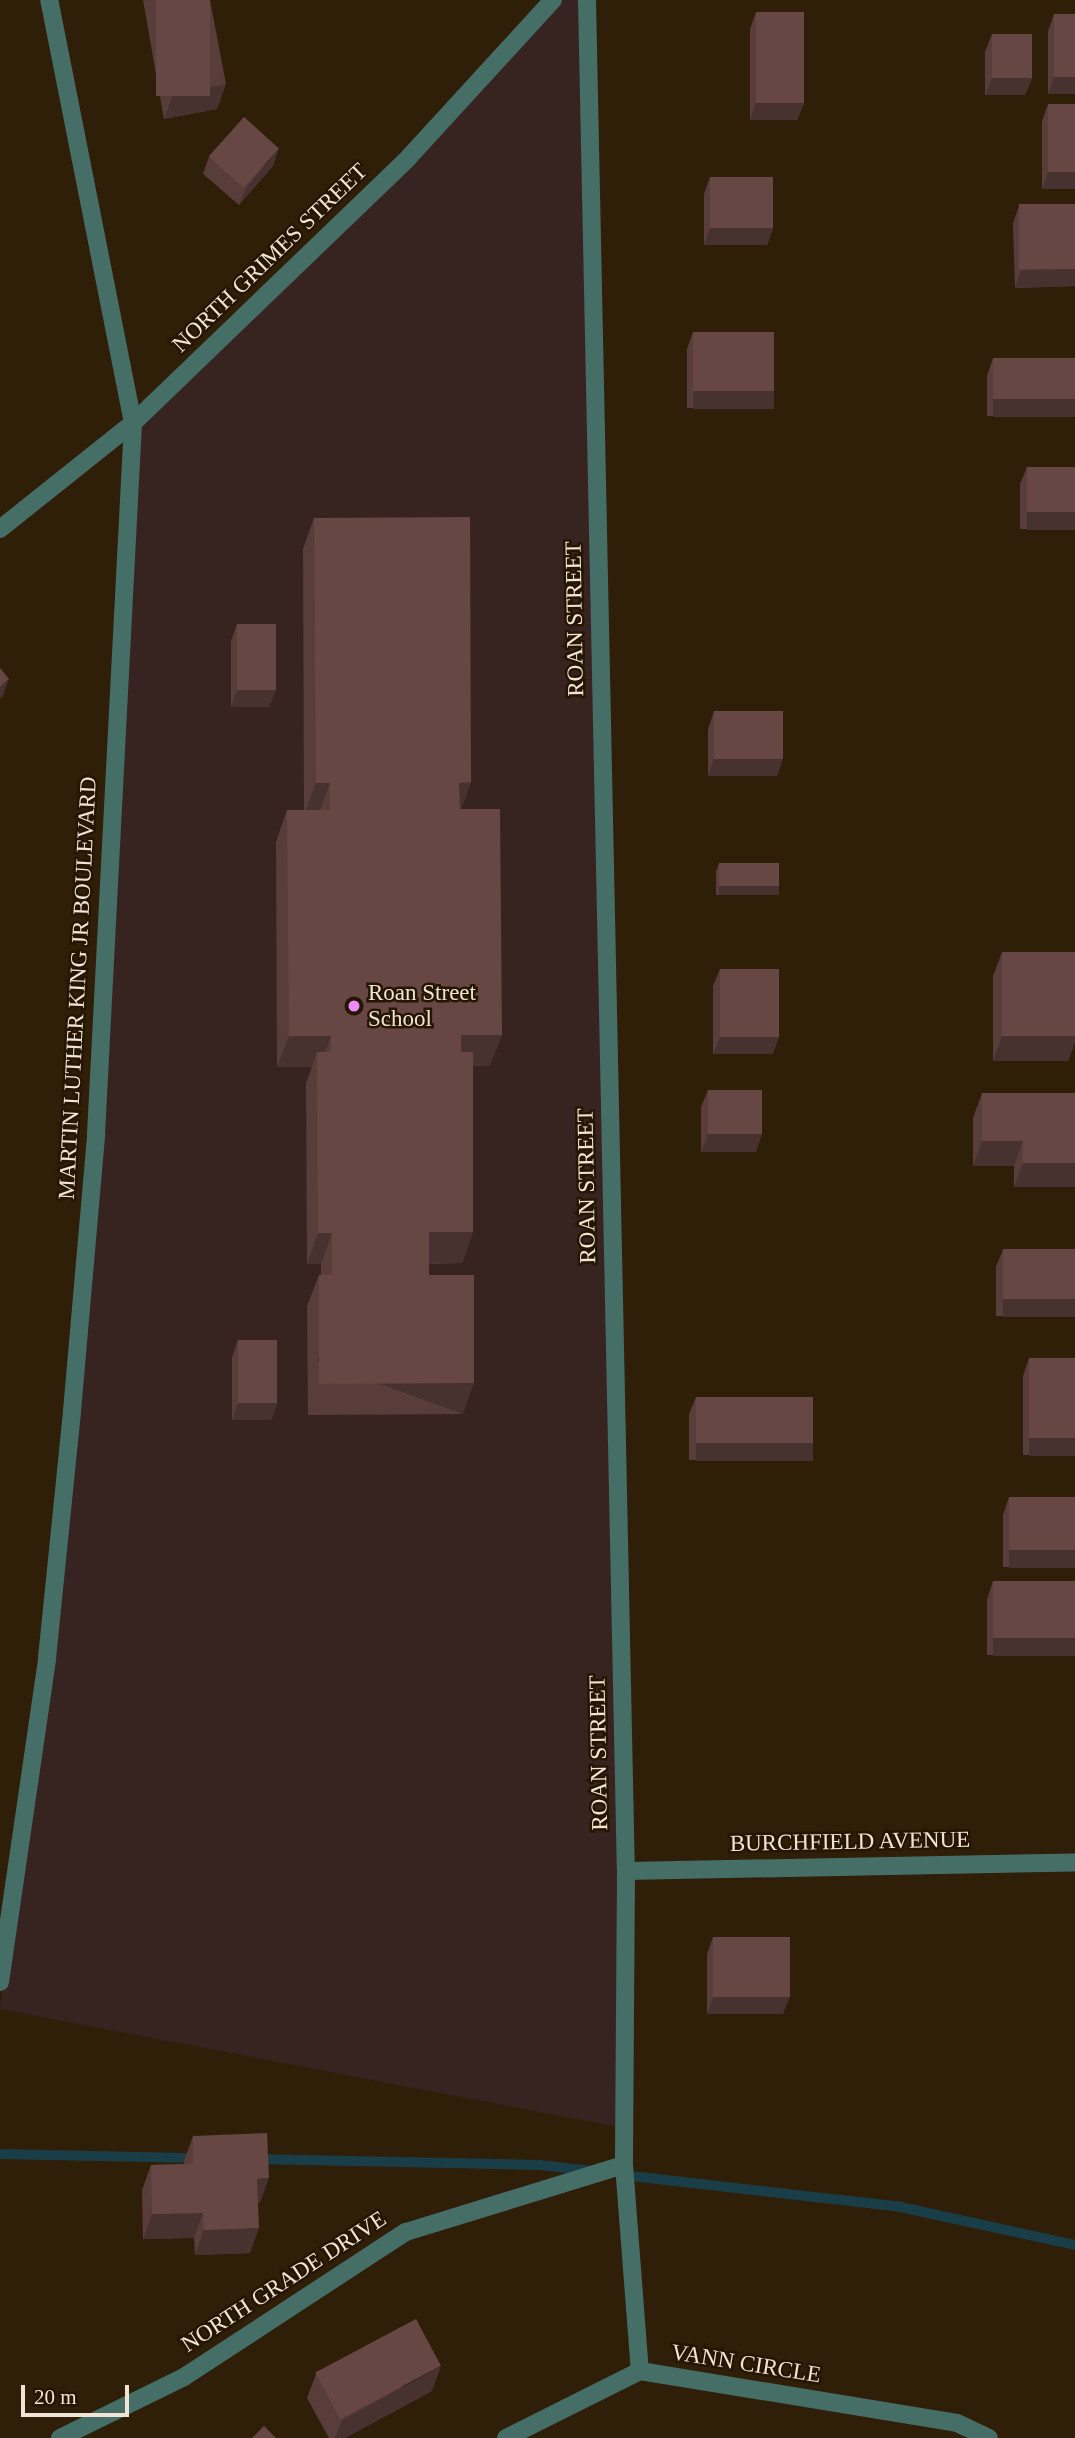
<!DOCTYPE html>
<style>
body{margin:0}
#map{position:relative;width:1075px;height:2438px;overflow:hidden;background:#2f1e08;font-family:"Times New Roman",serif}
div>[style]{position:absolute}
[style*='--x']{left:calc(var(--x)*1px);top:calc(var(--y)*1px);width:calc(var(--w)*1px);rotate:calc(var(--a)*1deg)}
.education>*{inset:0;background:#372421}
.stream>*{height:10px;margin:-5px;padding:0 5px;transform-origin:5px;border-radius:5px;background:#193e48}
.minor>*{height:18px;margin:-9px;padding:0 9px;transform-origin:9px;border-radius:9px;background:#456e67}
.wall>*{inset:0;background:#583d3a}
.shaded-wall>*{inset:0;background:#47322f;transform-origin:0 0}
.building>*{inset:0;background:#664743;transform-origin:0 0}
.dots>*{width:19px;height:19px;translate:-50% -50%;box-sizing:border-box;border:4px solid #251501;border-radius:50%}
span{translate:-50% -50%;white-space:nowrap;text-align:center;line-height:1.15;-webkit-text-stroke:5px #251501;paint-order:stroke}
.street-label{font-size:23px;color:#f0e4d7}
.poi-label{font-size:23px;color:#f0e4d7}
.left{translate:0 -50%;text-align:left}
.scale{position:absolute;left:21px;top:2385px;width:108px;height:32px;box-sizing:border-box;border:4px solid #f0e4d7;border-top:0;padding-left:9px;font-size:21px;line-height:24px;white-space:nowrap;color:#f0e4d7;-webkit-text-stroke:5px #251501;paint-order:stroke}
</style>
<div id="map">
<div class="education">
<i style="clip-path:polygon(551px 0,587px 0,624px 2128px,0 2009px,72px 1411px,133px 423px)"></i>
</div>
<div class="stream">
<i style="--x:0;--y:2154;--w:197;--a:1.2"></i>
<i style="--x:255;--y:2159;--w:285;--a:1.2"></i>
<i style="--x:540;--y:2165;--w:52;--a:6.6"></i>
<i style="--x:622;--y:2175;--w:276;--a:6.5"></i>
<i style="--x:896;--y:2206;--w:183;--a:12.3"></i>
</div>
<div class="minor">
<i style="--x:587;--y:0;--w:1871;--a:88.81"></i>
<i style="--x:626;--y:1871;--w:294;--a:90.4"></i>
<i style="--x:624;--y:2165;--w:207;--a:85.6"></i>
<i style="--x:0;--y:529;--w:170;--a:-38.6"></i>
<i style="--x:133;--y:423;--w:383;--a:-43.9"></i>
<i style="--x:409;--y:157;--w:213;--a:-47.5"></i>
<i style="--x:626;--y:1871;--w:449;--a:-1.1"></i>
<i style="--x:0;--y:1982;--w:327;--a:-81.7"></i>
<i style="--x:47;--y:1658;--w:248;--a:-84.2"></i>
<i style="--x:72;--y:1411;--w:278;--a:-85"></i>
<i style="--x:96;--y:1134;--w:712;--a:-87.02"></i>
<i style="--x:133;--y:423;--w:431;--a:-101.2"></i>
<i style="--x:60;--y:2438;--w:138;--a:-26.2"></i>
<i style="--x:184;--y:2377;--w:265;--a:-33.2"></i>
<i style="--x:406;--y:2232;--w:228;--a:-17.1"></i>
<i style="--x:506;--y:2438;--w:150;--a:-26.6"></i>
<i style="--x:640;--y:2371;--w:321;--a:9.3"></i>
<i style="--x:957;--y:2423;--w:35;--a:25"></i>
</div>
<div class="wall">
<i style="clip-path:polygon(143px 0,210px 0,226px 84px,217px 109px,164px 119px)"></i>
<i style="clip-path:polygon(756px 12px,804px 103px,797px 120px,750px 120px,750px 29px)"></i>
<i style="clip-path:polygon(1054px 14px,1075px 94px,1048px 94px,1048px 31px)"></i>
<i style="clip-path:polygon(992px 34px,1032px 78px,1025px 95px,985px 95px,985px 52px)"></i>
<i style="clip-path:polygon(1048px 104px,1075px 189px,1042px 189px,1042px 121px)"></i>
<i style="clip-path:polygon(209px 157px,273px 166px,239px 205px,203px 174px)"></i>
<i style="clip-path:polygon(710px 177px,773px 228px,767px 245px,704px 245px,704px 194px)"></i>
<i style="clip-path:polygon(1075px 204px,1075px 286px,1015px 288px,1013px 223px,1019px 206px)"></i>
<i style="clip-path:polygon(693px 332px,774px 391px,768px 408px,687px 408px,687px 349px)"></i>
<i style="clip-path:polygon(993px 358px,1075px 416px,987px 416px,987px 376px)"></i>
<i style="clip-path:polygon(1027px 467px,1075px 529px,1020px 529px,1020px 484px)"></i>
<i style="clip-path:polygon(314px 518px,471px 782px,461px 809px,490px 1066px,473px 1066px,473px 1232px,462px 1263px,429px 1264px,429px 1275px,463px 1414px,308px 1415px,307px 1306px,319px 1275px,321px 1275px,321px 1264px,307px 1264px,306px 1083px,312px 1067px,277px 1067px,276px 842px,287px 810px,304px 810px,303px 549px)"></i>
<i style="clip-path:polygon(237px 624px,276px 690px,269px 707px,231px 707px,231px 641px)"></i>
<i style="clip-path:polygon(714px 711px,783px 759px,777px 776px,708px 776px,708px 729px)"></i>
<i style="clip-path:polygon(719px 863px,779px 886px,776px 895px,716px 895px,716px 871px)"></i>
<i style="clip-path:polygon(1002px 952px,1075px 952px,1075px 1042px,1068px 1061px,993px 1061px,993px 976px)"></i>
<i style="clip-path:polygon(720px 969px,773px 1054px,713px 1054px,713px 986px)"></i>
<i style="clip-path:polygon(708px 1090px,756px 1152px,701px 1152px,701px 1107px)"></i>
<i style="clip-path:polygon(982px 1093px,1075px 1187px,1014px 1187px,1014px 1166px,973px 1166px,973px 1118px)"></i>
<i style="clip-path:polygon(1003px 1249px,1075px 1316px,996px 1316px,996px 1267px)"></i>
<i style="clip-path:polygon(238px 1340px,277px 1403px,271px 1420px,232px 1420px,232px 1357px)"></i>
<i style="clip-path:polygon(1029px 1358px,1075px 1455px,1023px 1455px,1023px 1376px)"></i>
<i style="clip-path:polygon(696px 1397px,806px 1460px,689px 1460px,689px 1414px)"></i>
<i style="clip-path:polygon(1009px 1497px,1075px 1567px,1003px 1567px,1003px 1515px)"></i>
<i style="clip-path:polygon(993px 1581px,1075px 1655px,987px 1655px,987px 1599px)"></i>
<i style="clip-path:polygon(713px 1937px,783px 2014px,707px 2014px,707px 1954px)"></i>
<i style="clip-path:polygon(193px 2136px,260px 2203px,258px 2203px,250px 2253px,195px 2255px,194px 2238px,143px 2239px,142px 2190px,151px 2165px,184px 2164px,184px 2161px)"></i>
<i style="clip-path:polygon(316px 2374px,432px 2391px,345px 2438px,329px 2438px,307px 2398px)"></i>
</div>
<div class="shaded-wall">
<i style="clip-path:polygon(1054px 77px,1075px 77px,1075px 94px,1048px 94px)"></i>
<i style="clip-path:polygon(992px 78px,1032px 78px,1025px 95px,985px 95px)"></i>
<i style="clip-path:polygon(226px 84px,217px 109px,164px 119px,173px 94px)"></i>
<i style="clip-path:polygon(756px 103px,804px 103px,797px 120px,750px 120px)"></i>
<i style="clip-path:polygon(279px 148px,273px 166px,239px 205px,246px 188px)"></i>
<i style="clip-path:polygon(1048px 172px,1075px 172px,1075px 189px,1042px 189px)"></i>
<i style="clip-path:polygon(710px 228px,773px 228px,767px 245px,704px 245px)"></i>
<i style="clip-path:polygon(1075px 269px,1075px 286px,1015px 288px,1021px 270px)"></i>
<i style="left:693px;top:391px;width:81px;height:18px"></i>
<i style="left:993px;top:399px;width:82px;height:18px"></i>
<i style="left:1027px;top:512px;width:48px;height:18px"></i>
<i style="clip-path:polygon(9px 679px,3px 696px,0 699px,0 687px)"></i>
<i style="clip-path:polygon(237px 690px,276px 690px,269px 707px,231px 707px)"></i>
<i style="clip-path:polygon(714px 759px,783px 759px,777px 776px,708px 776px)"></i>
<i style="clip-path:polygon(471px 782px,459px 814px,459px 783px)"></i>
<i style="clip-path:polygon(316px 783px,330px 783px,318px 815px,304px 815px)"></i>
<i style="left:719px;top:886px;width:60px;height:9px"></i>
<i style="clip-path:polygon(461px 1035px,502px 1035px,490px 1066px,450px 1066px)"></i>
<i style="clip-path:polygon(289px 1036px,331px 1036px,320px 1067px,317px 1052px,312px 1067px,277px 1067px)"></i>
<i style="clip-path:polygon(1002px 1036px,1075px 1036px,1075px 1042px,1068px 1061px,993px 1061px)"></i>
<i style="clip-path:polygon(720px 1037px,779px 1037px,773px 1054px,713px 1054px)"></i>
<i style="clip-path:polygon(708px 1134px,762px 1134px,756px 1152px,701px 1152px)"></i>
<i style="clip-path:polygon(982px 1141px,1023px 1141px,1014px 1166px,973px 1166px)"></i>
<i style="clip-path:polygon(1023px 1163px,1075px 1163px,1075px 1187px,1014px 1187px)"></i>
<i style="clip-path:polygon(429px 1232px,473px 1232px,462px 1263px,417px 1264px)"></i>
<i style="clip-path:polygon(318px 1233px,332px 1233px,321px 1264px,307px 1264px)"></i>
<i style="left:1003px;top:1299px;width:72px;height:18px"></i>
<i style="left:474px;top:1383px;width:33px;height:155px;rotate:110deg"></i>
<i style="clip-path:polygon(238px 1403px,277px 1403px,271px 1420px,232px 1420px)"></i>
<i style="left:1029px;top:1438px;width:46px;height:18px"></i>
<i style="left:696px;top:1443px;width:117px;height:18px"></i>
<i style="left:1009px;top:1550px;width:66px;height:18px"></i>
<i style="left:993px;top:1638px;width:82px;height:18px"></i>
<i style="clip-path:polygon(713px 1997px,790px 1997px,783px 2014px,707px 2014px)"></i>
<i style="clip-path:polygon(269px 2178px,260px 2203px,248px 2203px,257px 2179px)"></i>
<i style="clip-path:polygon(203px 2213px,194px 2238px,143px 2239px,152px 2214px)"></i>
<i style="clip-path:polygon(259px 2228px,250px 2253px,195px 2255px,204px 2230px)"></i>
<i style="clip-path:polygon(441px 2366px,432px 2391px,345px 2438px,335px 2438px,342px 2420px)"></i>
</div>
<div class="building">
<i style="left:156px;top:0;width:54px;height:96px"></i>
<i style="left:756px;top:12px;width:48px;height:91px"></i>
<i style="left:1054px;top:14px;width:21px;height:63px"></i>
<i style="left:992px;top:34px;width:40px;height:44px"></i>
<i style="left:1048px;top:104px;width:27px;height:68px"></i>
<i style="left:244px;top:117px;width:47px;height:53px;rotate:42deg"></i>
<i style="left:710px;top:177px;width:63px;height:51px"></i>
<i style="left:1075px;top:204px;width:65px;height:56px;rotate:90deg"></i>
<i style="left:693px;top:332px;width:81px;height:59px"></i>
<i style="left:993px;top:358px;width:82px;height:41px"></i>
<i style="left:1027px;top:467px;width:48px;height:45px"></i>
<i style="clip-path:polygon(470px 517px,471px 782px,459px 783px,460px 809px,500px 809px,502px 1035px,461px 1035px,461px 1052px,473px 1052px,473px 1232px,429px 1232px,429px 1275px,474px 1275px,474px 1383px,319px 1384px,319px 1275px,332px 1275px,332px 1233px,318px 1233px,317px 1052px,331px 1052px,331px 1036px,289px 1036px,287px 810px,330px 810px,330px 783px,316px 783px,314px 518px)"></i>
<i style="left:237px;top:624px;width:39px;height:66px"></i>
<i style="clip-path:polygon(0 668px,9px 679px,0 687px)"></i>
<i style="left:714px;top:711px;width:69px;height:48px"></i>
<i style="left:719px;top:863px;width:60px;height:23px"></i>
<i style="left:1002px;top:952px;width:73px;height:84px"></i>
<i style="left:720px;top:969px;width:59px;height:68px"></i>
<i style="left:708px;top:1090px;width:54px;height:44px"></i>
<i style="clip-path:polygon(982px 1093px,1075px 1093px,1075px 1163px,1023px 1163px,1023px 1141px,982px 1141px)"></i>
<i style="left:1003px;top:1249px;width:72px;height:50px"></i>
<i style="left:238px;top:1340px;width:39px;height:63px"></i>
<i style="left:1029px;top:1358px;width:46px;height:80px"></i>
<i style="left:696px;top:1397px;width:117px;height:46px"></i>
<i style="left:1009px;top:1497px;width:66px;height:53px"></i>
<i style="left:993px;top:1581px;width:82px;height:57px"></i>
<i style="left:713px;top:1937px;width:77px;height:60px"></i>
<i style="clip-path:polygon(267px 2133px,269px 2178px,257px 2179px,259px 2228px,204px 2230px,203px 2213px,152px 2214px,151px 2165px,193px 2164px,193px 2136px)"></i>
<i style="left:416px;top:2319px;width:53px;height:114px;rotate:62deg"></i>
<i style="clip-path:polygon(264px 2426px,276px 2438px,252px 2438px)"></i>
</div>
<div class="dots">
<i style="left:354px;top:1006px;background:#ed8cf9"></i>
</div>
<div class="street-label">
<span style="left:270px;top:258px;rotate:-44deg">NORTH GRIMES STREET</span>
<span style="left:575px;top:619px;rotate:-91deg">ROAN STREET</span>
<span style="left:78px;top:988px;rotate:-87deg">MARTIN LUTHER KING JR BOULEVARD</span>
<span style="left:587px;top:1186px;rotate:-91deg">ROAN STREET</span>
<span style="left:599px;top:1753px;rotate:-91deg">ROAN STREET</span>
<span style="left:850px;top:1842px;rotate:-1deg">BURCHFIELD AVENUE</span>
<span style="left:284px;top:2282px;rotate:-33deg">NORTH GRADE DRIVE</span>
<span style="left:746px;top:2364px;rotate:9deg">VANN CIRCLE</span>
</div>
<div class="poi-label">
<span class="left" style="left:368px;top:1006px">Roan Street<br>School</span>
</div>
<div class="scale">20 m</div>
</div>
